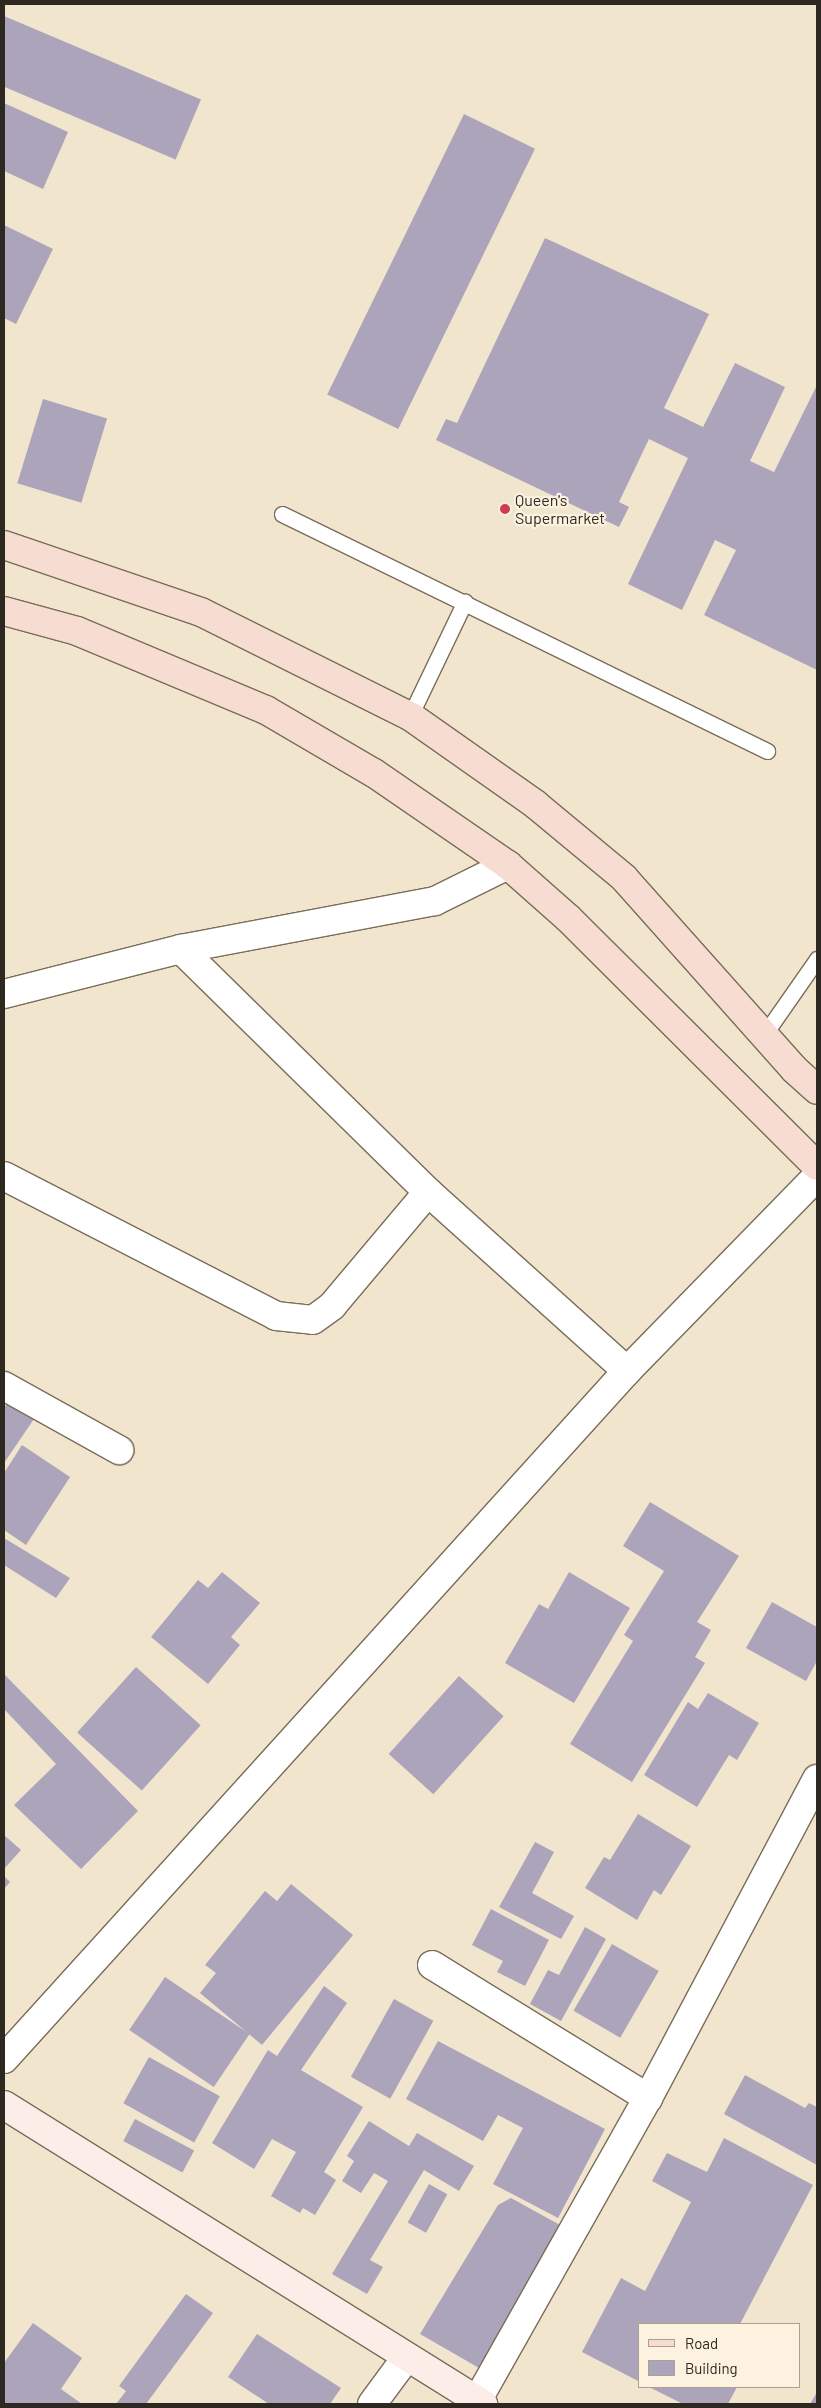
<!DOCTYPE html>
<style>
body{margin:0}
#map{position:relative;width:821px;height:2408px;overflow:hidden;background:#f2e5ce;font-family:Barlow,sans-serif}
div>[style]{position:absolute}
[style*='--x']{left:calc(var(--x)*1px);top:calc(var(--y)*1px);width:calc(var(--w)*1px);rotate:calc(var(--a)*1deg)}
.building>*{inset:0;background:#aca4ba;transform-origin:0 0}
.roads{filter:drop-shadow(1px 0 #796d59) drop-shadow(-1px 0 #796d59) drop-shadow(0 1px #796d59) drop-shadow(0 -1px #796d59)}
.lane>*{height:15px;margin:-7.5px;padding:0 7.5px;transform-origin:7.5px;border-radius:7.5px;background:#fff}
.street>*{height:28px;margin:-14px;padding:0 14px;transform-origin:14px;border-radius:14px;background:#fff}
.secondary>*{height:28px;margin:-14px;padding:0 14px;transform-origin:14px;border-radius:14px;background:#fbeee8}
.primary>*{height:28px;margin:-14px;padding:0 14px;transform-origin:14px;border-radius:14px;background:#f7dcd1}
.dots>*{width:14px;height:14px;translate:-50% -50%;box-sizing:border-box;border:2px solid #fdf2e0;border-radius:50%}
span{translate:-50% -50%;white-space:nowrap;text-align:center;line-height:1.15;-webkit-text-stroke:4.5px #fdf2e0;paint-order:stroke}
.poi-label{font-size:16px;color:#2d2820}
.left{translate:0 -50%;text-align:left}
.frame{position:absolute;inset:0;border:5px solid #2d2820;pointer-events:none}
.legend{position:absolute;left:638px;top:2323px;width:162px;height:65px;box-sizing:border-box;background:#fdf2e0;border:1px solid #aaa193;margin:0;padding:6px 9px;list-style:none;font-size:15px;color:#2d2820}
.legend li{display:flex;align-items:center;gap:10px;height:25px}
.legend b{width:25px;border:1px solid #aaa193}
</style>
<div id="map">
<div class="building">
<i style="left:4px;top:16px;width:214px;height:65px;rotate:23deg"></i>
<i style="clip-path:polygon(4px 103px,68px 132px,43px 189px,4px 171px)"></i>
<i style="left:464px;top:114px;width:79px;height:312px;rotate:26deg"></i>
<i style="clip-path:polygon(4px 225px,53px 249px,16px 324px,4px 318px)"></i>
<i style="clip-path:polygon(545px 238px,709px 314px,664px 408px,703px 427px,735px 363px,785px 387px,750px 461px,774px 472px,817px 385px,817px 670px,704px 615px,736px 550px,715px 540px,682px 610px,628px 584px,688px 458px,649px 439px,619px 502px,629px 507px,619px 527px,436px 440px,446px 419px,457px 423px)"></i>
<i style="left:43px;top:399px;width:67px;height:88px;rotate:17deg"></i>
<i style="clip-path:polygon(8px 1402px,34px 1419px,4px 1463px,4px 1408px)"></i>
<i style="clip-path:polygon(22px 1445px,70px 1477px,26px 1545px,4px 1530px,4px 1473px)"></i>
<i style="clip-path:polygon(650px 1502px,739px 1556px,697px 1622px,711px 1630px,695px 1657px,705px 1663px,632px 1782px,570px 1744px,633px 1641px,624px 1635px,664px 1571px,623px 1546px)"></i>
<i style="clip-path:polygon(4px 1538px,70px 1578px,56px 1598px,4px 1565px)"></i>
<i style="clip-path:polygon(222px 1572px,260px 1603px,231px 1637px,240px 1645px,208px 1684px,151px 1637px,198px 1580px,208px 1588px)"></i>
<i style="clip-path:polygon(569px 1572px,630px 1608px,574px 1703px,505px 1663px,539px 1604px,548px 1609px)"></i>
<i style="clip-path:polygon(772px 1602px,817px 1627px,817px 1661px,806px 1681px,746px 1648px)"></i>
<i style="left:136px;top:1667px;width:87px;height:88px;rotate:42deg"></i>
<i style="clip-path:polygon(4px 1674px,138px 1811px,81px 1869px,14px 1805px,56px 1764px,4px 1709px)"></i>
<i style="left:459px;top:1676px;width:60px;height:105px;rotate:42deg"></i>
<i style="clip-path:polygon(708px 1693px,759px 1723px,737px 1760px,729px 1755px,697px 1807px,644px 1775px,688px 1702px,698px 1709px)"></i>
<i style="clip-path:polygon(638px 1814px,691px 1846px,661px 1895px,654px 1890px,637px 1920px,585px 1888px,604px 1857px,610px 1860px)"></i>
<i style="clip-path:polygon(4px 1835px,21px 1850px,4px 1869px)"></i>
<i style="clip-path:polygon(535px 1842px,554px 1852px,532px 1893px,574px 1916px,561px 1939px,499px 1907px)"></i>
<i style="clip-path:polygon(4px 1876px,10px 1882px,4px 1889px)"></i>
<i style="clip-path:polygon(291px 1884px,353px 1935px,262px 2045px,200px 1993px,216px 1973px,205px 1965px,265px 1891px,277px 1901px)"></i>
<i style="clip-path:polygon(491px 1909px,549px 1940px,525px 1986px,497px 1972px,503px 1961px,472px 1945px)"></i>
<i style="clip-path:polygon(585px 1927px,606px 1939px,561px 2021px,530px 2004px,548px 1970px,559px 1975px)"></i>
<i style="left:612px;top:1944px;width:54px;height:77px;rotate:30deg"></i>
<i style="left:165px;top:1977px;width:102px;height:64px;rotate:34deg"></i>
<i style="clip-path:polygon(324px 1986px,347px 2003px,301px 2070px,363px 2107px,324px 2172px,336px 2180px,315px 2215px,303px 2208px,300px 2213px,271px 2196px,296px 2152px,272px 2139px,254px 2169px,212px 2143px,268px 2050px,277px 2056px)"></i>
<i style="left:394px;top:1999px;width:45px;height:89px;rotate:29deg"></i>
<i style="clip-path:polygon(438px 2041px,605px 2129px,558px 2218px,493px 2184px,523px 2128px,498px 2115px,483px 2141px,406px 2099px)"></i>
<i style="left:149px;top:2057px;width:81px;height:53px;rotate:29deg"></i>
<i style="clip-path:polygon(745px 2075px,805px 2108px,809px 2103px,817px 2107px,817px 2165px,724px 2114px)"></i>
<i style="left:135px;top:2119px;width:67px;height:25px;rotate:28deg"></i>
<i style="clip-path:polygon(369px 2121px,409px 2146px,417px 2133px,474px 2166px,459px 2191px,424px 2170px,370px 2260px,383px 2267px,367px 2294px,332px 2274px,388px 2181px,374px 2173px,361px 2193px,342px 2181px,354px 2161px,347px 2156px)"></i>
<i style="clip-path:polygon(724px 2138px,813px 2185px,740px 2324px,640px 2324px,640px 2382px,582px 2352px,621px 2278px,645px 2291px,691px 2202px,652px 2181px,667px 2153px,707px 2172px)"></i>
<i style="left:429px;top:2184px;width:21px;height:44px;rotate:29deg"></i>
<i style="clip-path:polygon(511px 2198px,560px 2225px,479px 2368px,420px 2334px,498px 2205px)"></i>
<i style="clip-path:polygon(186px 2294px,213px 2313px,146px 2404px,116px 2404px,126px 2391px,119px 2386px)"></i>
<i style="clip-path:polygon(33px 2323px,82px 2358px,61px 2389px,82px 2404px,4px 2404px,4px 2363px)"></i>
<i style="clip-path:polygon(257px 2334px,341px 2388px,330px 2404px,269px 2404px,228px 2377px)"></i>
<i style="clip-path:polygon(649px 2387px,737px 2387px,728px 2404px,683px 2404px)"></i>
<i style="clip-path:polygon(817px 2392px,817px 2404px,810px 2404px)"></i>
</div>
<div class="roads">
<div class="lane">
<i style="--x:282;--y:514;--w:540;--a:26.04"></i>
<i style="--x:410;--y:716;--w:127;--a:-64.4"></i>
<i style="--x:764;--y:1035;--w:93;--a:-55.1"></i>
</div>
<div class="street">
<i style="--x:4;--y:994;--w:183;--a:-14.3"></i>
<i style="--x:181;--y:949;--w:258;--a:-10.7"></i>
<i style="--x:435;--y:901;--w:81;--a:-26.3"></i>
<i style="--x:4;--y:1176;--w:306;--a:27.2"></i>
<i style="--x:276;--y:1316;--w:37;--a:6"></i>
<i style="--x:313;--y:1320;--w:24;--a:-36"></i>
<i style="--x:332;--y:1306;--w:149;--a:-49.9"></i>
<i style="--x:428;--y:1192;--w:346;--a:-135.5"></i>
<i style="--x:627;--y:1371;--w:272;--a:-45.7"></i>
<i style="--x:4;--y:1386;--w:132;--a:29.1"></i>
<i style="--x:432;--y:1965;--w:254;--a:31.6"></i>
<i style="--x:4;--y:2059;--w:928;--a:-47.84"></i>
<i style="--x:627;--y:1371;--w:268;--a:-138"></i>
<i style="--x:477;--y:2401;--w:348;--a:-60.6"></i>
<i style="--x:648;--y:2098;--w:361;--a:-62.1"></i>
<i style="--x:372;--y:2404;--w:57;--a:-53.5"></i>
</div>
<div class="secondary">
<i style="--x:4;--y:2105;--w:565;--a:31.97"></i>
</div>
<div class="primary">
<i style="--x:4;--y:545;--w:208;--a:18.8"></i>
<i style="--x:201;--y:612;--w:233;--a:26.5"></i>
<i style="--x:410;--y:716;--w:153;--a:35.1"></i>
<i style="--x:535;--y:804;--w:116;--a:39.7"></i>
<i style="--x:624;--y:878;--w:256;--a:48.3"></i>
<i style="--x:794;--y:1069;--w:31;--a:42"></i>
<i style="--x:4;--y:611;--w:76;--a:15.3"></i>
<i style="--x:77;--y:631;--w:205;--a:22.7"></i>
<i style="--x:266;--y:710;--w:125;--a:30.3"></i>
<i style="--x:374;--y:773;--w:163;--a:34.5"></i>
<i style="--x:508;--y:865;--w:80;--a:41.5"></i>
<i style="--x:568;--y:918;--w:351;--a:44.9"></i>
</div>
</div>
<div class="dots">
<i style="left:505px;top:509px;background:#ce3e4c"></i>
</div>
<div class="poi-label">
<span class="left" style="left:515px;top:509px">Queen's<br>Supermarket</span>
</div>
<div class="frame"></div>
<ul class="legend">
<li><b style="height:6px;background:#f7dcd1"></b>Road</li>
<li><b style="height:14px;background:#aca4ba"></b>Building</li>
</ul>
</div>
